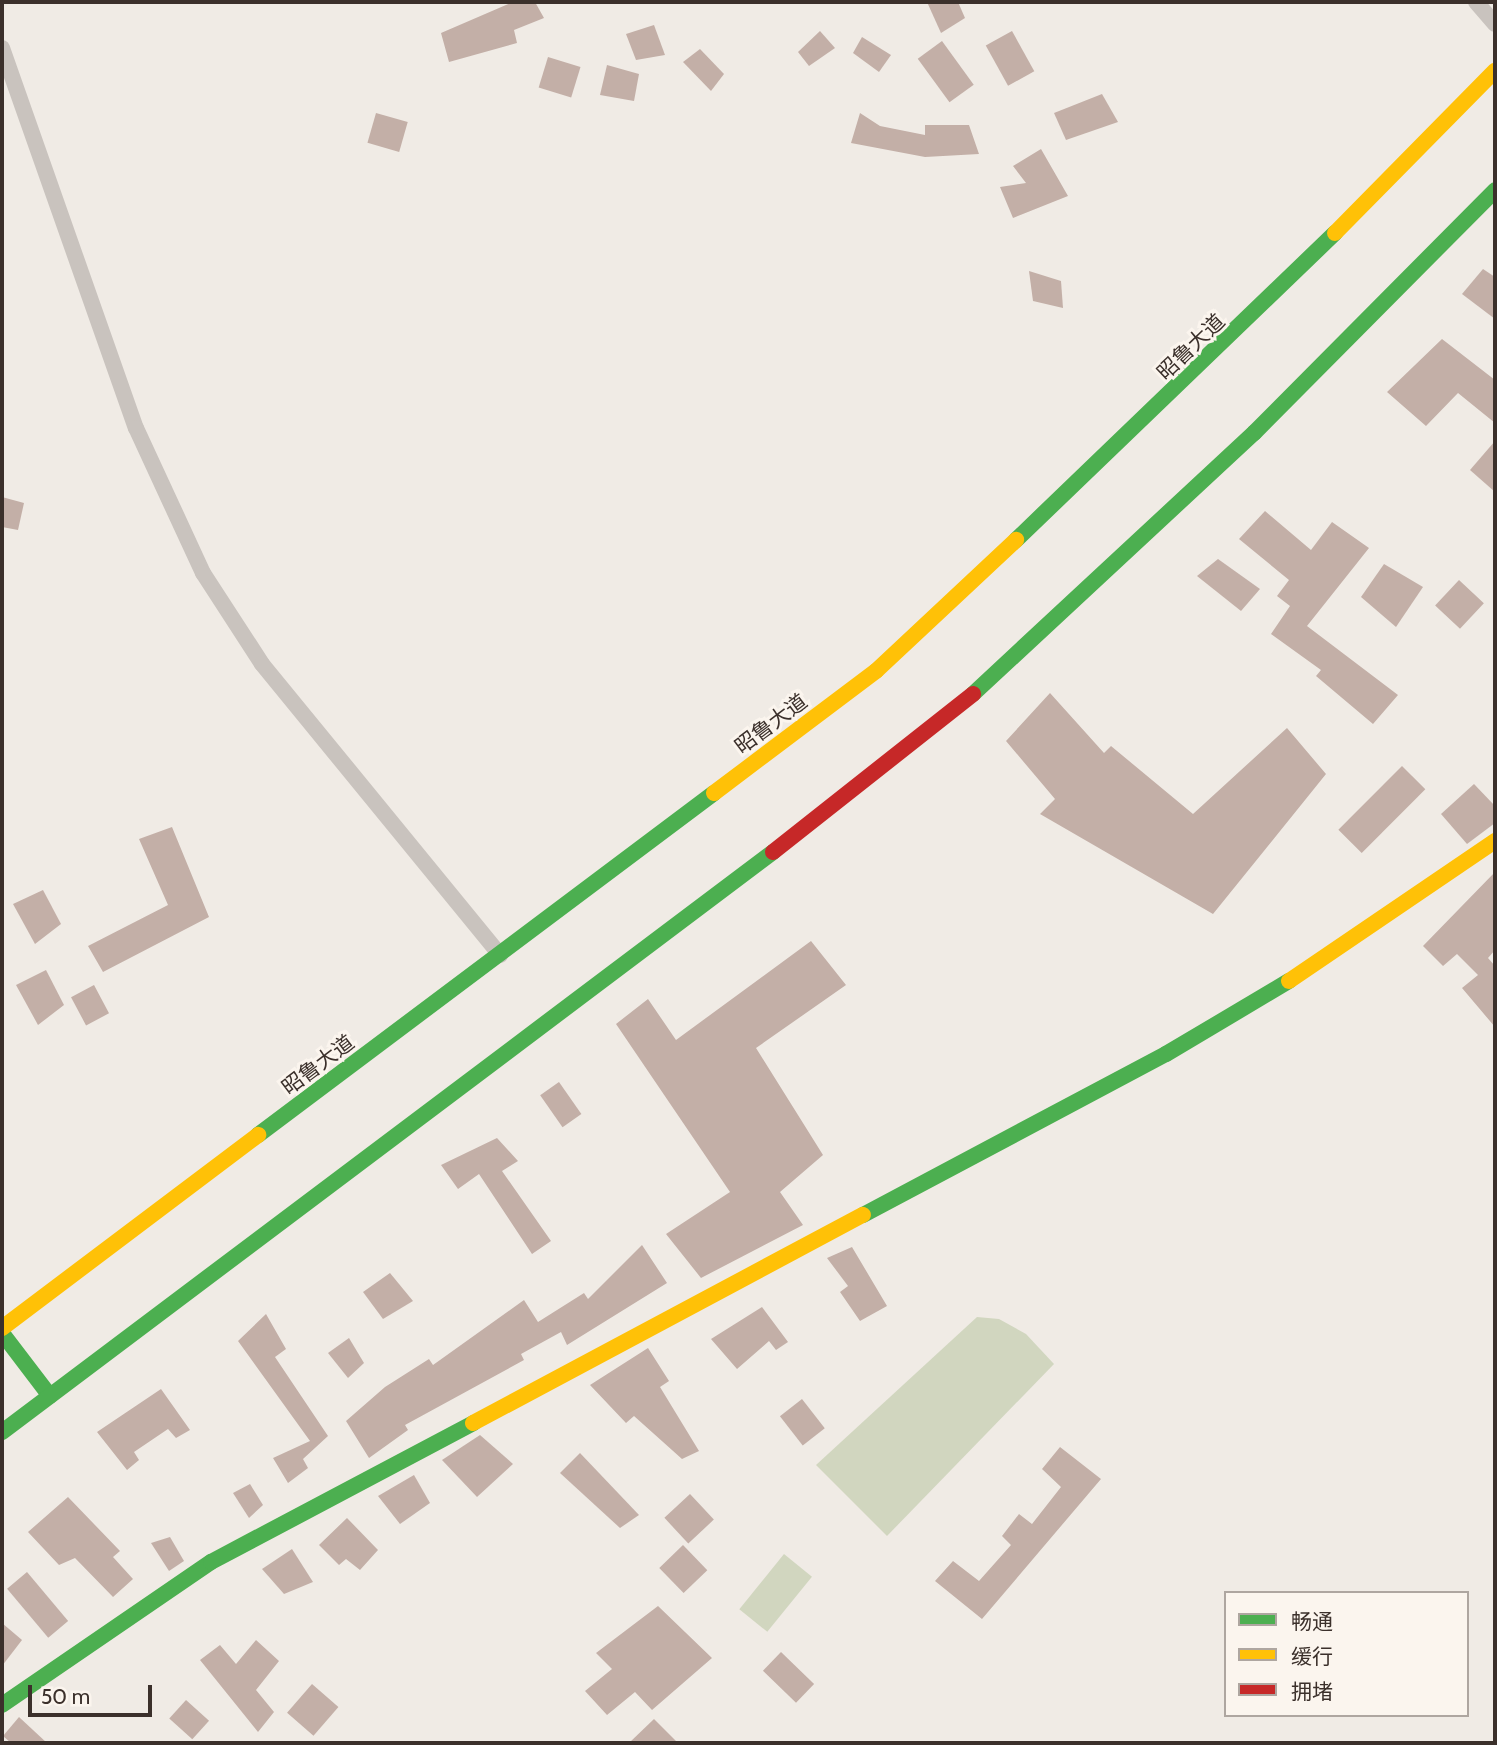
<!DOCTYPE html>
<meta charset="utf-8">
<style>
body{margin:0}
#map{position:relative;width:1497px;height:1745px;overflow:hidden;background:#f0ebe5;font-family:Cabin,"Noto Sans SC",sans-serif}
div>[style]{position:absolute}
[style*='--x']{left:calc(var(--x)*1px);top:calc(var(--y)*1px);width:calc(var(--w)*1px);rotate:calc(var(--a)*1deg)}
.green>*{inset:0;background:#d1d6bf;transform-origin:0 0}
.building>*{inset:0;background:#c3afa7;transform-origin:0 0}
.street>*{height:16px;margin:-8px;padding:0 8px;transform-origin:8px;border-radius:8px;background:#c9c3be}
.fast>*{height:16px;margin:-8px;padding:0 8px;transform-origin:8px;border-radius:8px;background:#4caf50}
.slow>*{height:16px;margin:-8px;padding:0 8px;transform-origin:8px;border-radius:8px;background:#ffc107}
.jam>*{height:16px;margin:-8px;padding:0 8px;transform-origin:8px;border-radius:8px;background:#c62828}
span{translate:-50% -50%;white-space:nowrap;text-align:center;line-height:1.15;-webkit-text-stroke:6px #fbf5ee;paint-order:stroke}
.street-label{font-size:21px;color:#3b302b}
.frame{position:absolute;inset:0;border:4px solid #3b302b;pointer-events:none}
.legend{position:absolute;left:1224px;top:1591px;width:245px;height:126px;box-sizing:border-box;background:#fbf5ee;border:2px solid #aea6a0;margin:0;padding:9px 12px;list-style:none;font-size:21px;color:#3b302b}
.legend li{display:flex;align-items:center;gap:14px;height:35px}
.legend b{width:35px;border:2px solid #aea6a0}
.scale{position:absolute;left:28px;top:1685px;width:124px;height:32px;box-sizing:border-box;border:4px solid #3b302b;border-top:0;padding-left:9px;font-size:21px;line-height:24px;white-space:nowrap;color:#3b302b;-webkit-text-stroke:5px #fbf5ee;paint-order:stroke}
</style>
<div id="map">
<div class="green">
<i style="clip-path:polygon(977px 1317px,999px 1319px,1026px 1334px,1054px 1364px,887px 1536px,816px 1465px)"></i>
<i style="left:784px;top:1554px;width:36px;height:71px;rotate:39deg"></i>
</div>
<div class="building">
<i style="clip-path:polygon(513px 2px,535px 2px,544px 18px,514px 30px,517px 43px,449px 62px,441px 33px)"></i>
<i style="clip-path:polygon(927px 2px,958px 2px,965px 18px,941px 33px)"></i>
<i style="clip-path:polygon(654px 25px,665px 55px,636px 60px,626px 34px)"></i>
<i style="clip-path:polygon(820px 31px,835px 48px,809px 66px,798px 52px)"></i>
<i style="left:1012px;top:31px;width:46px;height:30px;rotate:61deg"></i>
<i style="clip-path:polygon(862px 37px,891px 55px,879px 72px,853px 53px)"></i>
<i style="left:942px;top:41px;width:54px;height:30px;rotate:54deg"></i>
<i style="clip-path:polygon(700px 49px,724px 74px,711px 91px,683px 62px)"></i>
<i style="left:548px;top:57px;width:34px;height:32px;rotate:17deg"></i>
<i style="clip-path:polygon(607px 65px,639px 74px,634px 101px,600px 95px)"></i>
<i style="clip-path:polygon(1102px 94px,1118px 122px,1066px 140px,1054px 113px)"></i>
<i style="left:376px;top:113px;width:33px;height:31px;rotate:16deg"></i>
<i style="clip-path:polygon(860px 113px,880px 126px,925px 135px,925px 125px,969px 125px,979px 154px,925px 157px,851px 143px)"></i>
<i style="clip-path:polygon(1041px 149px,1068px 196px,1013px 218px,1000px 187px,1026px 183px,1013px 166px)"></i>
<i style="clip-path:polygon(1483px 269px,1495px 277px,1495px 319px,1462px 294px)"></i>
<i style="clip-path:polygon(1029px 271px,1061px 281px,1063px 308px,1033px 301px)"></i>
<i style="clip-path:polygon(1442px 339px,1495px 380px,1495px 423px,1458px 393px,1426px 426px,1387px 392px)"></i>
<i style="clip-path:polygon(1495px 441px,1495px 492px,1470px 470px)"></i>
<i style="clip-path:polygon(2px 497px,24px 503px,18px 530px,2px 527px)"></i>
<i style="clip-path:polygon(1265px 511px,1311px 550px,1332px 522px,1369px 548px,1307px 626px,1398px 695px,1373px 724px,1316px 676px,1321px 670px,1271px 634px,1290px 606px,1277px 596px,1289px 580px,1239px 539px)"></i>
<i style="clip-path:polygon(1218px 559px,1260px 589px,1241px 611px,1197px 576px)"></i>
<i style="clip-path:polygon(1384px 564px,1423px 587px,1396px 627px,1361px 597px)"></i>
<i style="left:1459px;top:580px;width:34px;height:35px;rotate:43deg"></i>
<i style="clip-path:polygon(1050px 693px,1104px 753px,1111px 746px,1193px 814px,1287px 728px,1326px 774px,1213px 914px,1040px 814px,1055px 799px,1006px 741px)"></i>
<i style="left:1402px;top:766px;width:33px;height:90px;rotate:45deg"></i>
<i style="clip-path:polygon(1474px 784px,1495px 806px,1495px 823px,1467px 844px,1441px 814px)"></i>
<i style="clip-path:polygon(172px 827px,209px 917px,103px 972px,88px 946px,168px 905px,139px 839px)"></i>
<i style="clip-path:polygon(1495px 872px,1495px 950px,1488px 958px,1495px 966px,1495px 1027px,1462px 988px,1478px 975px,1457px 954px,1443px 966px,1423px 946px)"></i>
<i style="clip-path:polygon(43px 890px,61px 924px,35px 944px,13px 904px)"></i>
<i style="clip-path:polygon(811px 941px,846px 985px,756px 1048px,823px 1155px,780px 1192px,803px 1225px,701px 1278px,666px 1234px,730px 1192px,616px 1024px,648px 999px,676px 1040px)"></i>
<i style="clip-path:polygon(46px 970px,64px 1005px,38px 1025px,16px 985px)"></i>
<i style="left:94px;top:985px;width:32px;height:26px;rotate:62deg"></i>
<i style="left:559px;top:1082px;width:39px;height:23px;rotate:55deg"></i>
<i style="clip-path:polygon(497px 1138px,518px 1161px,502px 1171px,551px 1241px,532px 1254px,479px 1174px,458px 1189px,441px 1165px)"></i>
<i style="clip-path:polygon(642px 1245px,667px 1283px,567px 1345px,561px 1332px,521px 1354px,524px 1360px,405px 1425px,408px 1430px,369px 1458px,346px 1421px,385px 1387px,429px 1359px,433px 1365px,524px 1300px,538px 1322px,584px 1293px,588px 1299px)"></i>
<i style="clip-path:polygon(852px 1247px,887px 1306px,860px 1321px,840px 1292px,848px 1286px,827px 1258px)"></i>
<i style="clip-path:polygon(390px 1273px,413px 1301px,383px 1319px,363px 1292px)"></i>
<i style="clip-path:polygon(762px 1307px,788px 1342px,776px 1350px,769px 1341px,737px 1369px,711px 1339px)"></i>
<i style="clip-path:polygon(266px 1314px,286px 1349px,275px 1357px,328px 1436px,303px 1459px,308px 1468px,288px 1483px,273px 1458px,310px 1441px,238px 1341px)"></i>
<i style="clip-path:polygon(349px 1338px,364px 1363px,348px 1378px,328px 1353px)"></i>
<i style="clip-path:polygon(648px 1348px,669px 1381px,660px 1387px,699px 1451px,682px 1459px,634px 1416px,626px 1423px,590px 1385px)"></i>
<i style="clip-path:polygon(161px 1389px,190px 1430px,176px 1438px,168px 1429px,134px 1452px,139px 1460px,127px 1470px,97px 1432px)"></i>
<i style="left:802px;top:1399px;width:37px;height:28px;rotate:52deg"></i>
<i style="clip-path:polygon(480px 1435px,513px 1464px,477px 1497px,442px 1460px)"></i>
<i style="clip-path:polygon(1060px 1447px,1101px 1479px,982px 1619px,935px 1581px,953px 1561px,979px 1581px,1011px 1545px,1002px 1536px,1019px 1514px,1032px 1524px,1061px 1487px,1042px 1469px)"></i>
<i style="clip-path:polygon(580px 1453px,639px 1515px,620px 1528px,560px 1473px)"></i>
<i style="clip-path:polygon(414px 1475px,430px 1503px,400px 1524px,378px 1496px)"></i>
<i style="clip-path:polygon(250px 1484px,263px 1505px,249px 1518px,233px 1493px)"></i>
<i style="left:690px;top:1494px;width:35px;height:35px;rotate:47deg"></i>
<i style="clip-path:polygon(68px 1497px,120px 1551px,113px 1557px,133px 1579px,113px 1597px,75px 1558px,59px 1565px,28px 1532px)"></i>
<i style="clip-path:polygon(347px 1518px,378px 1550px,360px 1570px,346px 1559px,339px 1565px,319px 1545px)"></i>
<i style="clip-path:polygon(170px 1537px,184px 1561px,169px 1571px,151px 1543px)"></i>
<i style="left:683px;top:1545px;width:35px;height:33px;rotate:46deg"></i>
<i style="clip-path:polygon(292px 1549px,313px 1582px,284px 1594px,262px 1569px)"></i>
<i style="left:27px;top:1572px;width:64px;height:26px;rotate:50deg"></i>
<i style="clip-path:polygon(658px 1606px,712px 1658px,652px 1710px,635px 1692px,607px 1715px,585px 1691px,612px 1669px,596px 1653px)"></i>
<i style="clip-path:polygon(2px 1623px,22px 1640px,2px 1666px)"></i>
<i style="clip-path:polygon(256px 1640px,279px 1661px,256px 1690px,274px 1712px,258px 1732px,200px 1660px,220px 1645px,236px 1664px)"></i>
<i style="left:781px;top:1652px;width:46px;height:26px;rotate:44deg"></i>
<i style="left:312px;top:1684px;width:35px;height:38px;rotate:41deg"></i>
<i style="left:186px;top:1700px;width:31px;height:25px;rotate:42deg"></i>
<i style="clip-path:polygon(19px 1717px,47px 1743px,11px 1743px,3px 1736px)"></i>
<i style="clip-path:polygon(654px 1719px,678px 1743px,629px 1743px)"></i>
</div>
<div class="street">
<i style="--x:1476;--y:2;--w:29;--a:49"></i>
<i style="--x:2;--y:48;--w:403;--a:70.6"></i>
<i style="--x:136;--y:428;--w:160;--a:65.2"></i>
<i style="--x:203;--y:573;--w:108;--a:57"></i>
<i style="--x:262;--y:664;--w:376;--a:50.7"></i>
</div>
<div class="fast">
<i style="--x:1016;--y:540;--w:443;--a:-43.9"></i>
<i style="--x:973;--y:694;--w:384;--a:-42.9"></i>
<i style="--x:1254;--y:433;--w:342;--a:-45.2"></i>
<i style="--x:258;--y:1135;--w:570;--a:-36.87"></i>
<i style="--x:863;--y:1215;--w:343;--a:-28"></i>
<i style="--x:1166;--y:1054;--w:143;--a:-30.7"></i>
<i style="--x:2;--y:1333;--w:79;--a:52.7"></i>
<i style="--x:2;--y:1432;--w:965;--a:-36.95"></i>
<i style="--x:2;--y:1705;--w:253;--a:-34.4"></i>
<i style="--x:211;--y:1562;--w:297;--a:-27.9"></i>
</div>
<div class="slow">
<i style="--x:1335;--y:233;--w:228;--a:-45.4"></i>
<i style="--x:714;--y:793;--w:203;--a:-37"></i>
<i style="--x:876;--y:671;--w:192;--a:-43.1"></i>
<i style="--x:1289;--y:981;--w:249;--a:-34.2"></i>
<i style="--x:2;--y:1328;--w:321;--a:-37"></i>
<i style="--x:473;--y:1423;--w:442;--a:-28.1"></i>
</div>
<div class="jam">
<i style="--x:773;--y:852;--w:255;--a:-38.3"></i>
</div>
<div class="street-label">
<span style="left:1191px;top:347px;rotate:-44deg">昭鲁大道</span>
<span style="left:771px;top:724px;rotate:-37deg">昭鲁大道</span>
<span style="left:318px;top:1065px;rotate:-37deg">昭鲁大道</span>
</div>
<div class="frame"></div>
<ul class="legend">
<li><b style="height:9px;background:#4caf50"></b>畅通</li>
<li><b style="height:9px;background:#ffc107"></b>缓行</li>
<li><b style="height:9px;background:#c62828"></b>拥堵</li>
</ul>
<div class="scale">50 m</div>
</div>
